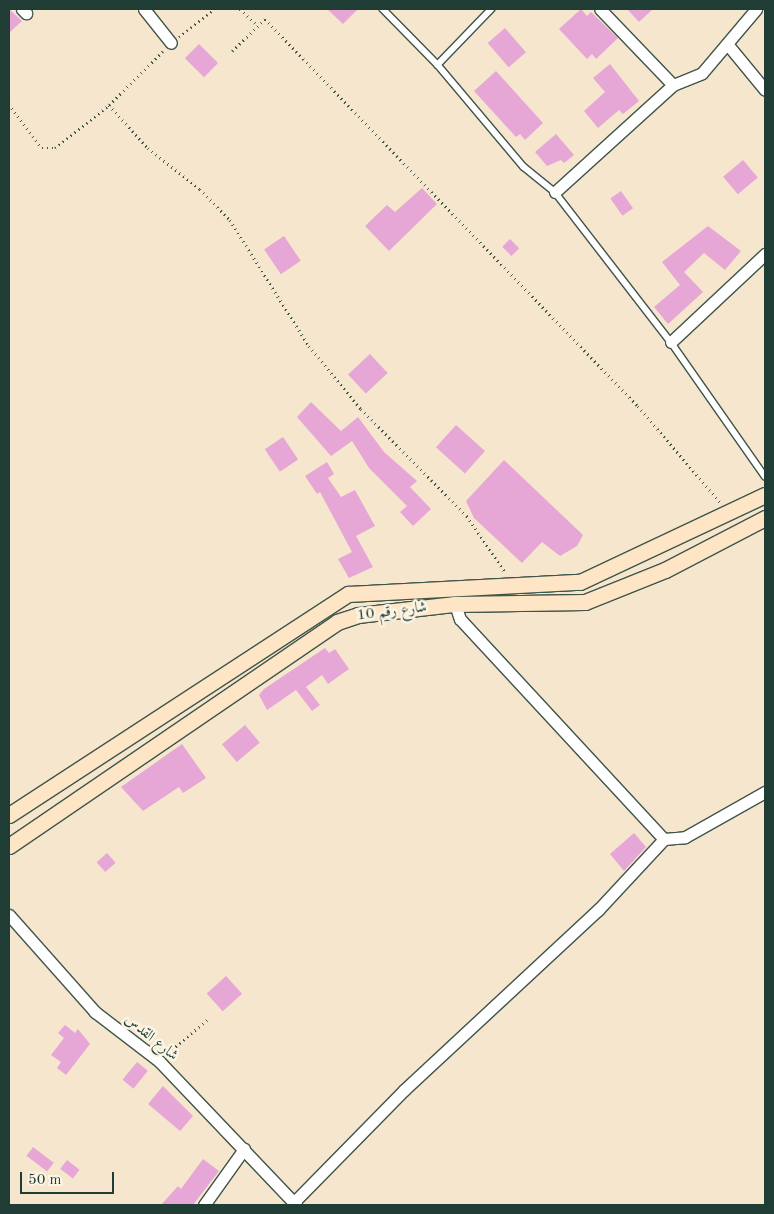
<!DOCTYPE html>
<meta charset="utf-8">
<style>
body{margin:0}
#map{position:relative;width:774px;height:1214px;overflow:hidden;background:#f6e6ce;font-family:"Old Standard TT",Amiri,serif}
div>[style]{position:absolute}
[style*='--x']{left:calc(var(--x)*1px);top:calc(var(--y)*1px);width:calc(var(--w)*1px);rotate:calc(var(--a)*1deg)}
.building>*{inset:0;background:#e6a7d6;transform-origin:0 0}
.path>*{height:2.5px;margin-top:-1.25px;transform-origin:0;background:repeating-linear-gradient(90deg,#3f564b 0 1px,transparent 0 5px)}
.roads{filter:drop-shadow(1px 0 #3f564b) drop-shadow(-1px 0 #3f564b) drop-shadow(0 1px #3f564b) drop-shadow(0 -1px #3f564b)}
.lane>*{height:5.5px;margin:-2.75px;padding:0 2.75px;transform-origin:2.75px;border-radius:2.75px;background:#fff}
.street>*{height:11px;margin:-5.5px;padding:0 5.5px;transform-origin:5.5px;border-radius:5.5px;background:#fff}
.secondary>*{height:15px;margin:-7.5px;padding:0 7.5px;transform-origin:7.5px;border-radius:7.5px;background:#fde5c5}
span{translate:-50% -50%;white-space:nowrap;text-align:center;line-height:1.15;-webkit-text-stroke:5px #fcf5e5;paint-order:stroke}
.street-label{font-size:15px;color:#1f3d34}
.frame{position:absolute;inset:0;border:10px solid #1f3d34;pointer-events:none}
.scale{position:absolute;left:20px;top:1172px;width:94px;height:22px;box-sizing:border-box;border:2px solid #1f3d34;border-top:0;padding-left:6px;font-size:15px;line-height:18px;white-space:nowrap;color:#1f3d34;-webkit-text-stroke:4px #fcf5e5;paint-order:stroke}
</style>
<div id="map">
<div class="building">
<i style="clip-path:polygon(9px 9px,22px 21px,9px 33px)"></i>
<i style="clip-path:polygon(327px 9px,358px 9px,343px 24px)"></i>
<i style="clip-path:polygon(581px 9px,587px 16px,591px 12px,618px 38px,596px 59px,592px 54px,587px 59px,559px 29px)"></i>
<i style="clip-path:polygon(627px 9px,653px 9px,639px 22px)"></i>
<i style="left:505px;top:28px;width:32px;height:23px;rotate:49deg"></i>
<i style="left:199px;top:44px;width:27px;height:20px;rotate:45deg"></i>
<i style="clip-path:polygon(610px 64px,639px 101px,623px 114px,619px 110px,598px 128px,584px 111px,605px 92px,593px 78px)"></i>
<i style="clip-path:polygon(496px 71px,543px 123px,525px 140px,520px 134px,516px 137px,474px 91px)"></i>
<i style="clip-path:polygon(556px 134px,574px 155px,564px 163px,561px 160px,547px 166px,535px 152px)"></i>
<i style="left:743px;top:160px;width:23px;height:26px;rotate:50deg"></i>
<i style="clip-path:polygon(422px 188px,437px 204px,389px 251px,365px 226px,387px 205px,395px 212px)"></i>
<i style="left:621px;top:191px;width:21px;height:13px;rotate:55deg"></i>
<i style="clip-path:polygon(708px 226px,741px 251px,725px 270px,704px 253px,684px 272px,703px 292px,668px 324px,654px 307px,680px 285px,662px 262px)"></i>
<i style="left:284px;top:236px;width:30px;height:24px;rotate:56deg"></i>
<i style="left:510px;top:239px;width:13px;height:11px;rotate:45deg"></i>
<i style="left:370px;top:354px;width:26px;height:30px;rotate:47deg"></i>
<i style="clip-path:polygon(311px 402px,341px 431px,358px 417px,384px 452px,417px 481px,410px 487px,431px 509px,413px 526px,400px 512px,407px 506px,369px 468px,352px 441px,331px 456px,297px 417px)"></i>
<i style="left:456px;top:425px;width:39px;height:30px;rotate:42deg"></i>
<i style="left:283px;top:437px;width:27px;height:22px;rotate:56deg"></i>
<i style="clip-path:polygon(504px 460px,583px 535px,577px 546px,560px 556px,542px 542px,522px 563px,474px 518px,466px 501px)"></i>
<i style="clip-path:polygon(327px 462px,334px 474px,328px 478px,341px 497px,355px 490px,375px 526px,356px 536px,373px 567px,349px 578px,338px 559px,352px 552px,320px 492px,317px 494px,305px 476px)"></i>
<i style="clip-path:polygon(325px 648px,329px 653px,335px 649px,349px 669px,328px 684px,322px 675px,306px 687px,320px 705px,312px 711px,296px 690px,267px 710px,259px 695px,264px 689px)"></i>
<i style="left:245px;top:725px;width:23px;height:30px;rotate:50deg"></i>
<i style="clip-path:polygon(182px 744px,206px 778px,183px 793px,179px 787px,143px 811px,121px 787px)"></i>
<i style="clip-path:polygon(634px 833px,646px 847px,624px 871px,610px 854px)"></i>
<i style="left:107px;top:853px;width:13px;height:14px;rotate:48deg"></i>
<i style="left:226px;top:976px;width:24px;height:26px;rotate:48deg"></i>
<i style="clip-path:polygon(65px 1025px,75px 1033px,78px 1029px,90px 1044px,66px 1075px,57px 1068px,61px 1062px,51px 1055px,64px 1038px,58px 1033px)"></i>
<i style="left:137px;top:1062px;width:14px;height:23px;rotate:39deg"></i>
<i style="clip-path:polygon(163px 1086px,193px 1116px,180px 1131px,148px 1104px)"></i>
<i style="left:33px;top:1147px;width:26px;height:11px;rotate:37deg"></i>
<i style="clip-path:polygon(203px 1159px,219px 1171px,193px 1205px,161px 1205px,178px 1186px,181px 1189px)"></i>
<i style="left:67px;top:1160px;width:16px;height:11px;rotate:38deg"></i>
</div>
<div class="path">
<i style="--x:240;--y:9;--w:23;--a:43"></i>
<i style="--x:179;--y:37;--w:45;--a:-38.7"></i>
<i style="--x:232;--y:51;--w:46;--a:-44.1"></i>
<i style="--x:265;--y:19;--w:537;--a:46.06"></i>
<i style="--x:638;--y:406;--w:126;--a:49.5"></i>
<i style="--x:9;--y:104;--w:55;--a:53.1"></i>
<i style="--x:42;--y:148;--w:13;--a:0"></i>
<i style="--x:55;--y:148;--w:69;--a:-38.5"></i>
<i style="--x:109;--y:105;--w:76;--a:-45"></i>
<i style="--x:109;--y:105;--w:58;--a:47.8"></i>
<i style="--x:148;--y:148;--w:66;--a:38.3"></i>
<i style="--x:200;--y:189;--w:43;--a:45.9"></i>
<i style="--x:230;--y:220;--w:149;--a:57.9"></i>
<i style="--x:309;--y:346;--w:82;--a:50.5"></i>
<i style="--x:361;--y:409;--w:151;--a:45.3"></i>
<i style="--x:467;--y:516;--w:68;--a:55.8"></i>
<i style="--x:168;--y:1053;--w:54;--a:-40.5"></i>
</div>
<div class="roads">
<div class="lane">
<i style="--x:383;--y:9;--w:78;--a:45.5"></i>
<i style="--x:492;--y:9;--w:78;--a:134"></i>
<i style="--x:438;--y:65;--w:133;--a:49.9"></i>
<i style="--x:524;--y:167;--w:40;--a:39"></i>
<i style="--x:555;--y:192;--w:190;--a:52.3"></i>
<i style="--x:671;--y:342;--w:164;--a:55"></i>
</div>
<div class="street">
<i style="--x:22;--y:9;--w:6;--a:45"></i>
<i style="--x:144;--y:9;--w:43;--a:51.5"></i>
<i style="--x:728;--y:45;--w:58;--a:50.6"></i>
<i style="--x:673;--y:85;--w:31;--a:-22"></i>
<i style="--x:702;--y:73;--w:84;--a:-49.8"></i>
<i style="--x:555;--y:192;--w:159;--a:-42.2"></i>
<i style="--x:673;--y:85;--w:105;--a:-133.8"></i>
<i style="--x:671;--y:342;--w:129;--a:-43.1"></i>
<i style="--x:455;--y:604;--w:16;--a:72"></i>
<i style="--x:460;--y:619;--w:300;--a:47.2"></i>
<i style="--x:664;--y:839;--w:21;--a:-5"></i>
<i style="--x:685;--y:837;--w:92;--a:-29.4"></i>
<i style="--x:9;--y:915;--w:130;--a:48.4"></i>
<i style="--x:95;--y:1012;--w:81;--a:37.4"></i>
<i style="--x:159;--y:1061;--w:199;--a:46.4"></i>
<i style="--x:294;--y:1202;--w:157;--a:-45.5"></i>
<i style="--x:404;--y:1090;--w:265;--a:-42.9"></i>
<i style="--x:598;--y:910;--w:97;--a:-47.1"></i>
<i style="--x:204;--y:1205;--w:69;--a:-54.5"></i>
</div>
<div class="secondary">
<i style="--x:9;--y:815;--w:405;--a:-33.1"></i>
<i style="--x:348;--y:594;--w:232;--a:-3"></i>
<i style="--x:580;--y:582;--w:204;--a:-25.2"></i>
<i style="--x:9;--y:846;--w:397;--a:-34.3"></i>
<i style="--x:337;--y:622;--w:22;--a:-18"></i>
<i style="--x:358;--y:615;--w:98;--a:-6.5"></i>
<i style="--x:455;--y:604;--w:130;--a:-0.9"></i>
<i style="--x:585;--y:602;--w:86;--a:-21.8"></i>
<i style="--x:665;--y:570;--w:113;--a:-27.5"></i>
</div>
</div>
<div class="street-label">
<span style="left:392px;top:612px;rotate:-7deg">شارع رقم 10</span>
<span style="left:151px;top:1038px;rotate:39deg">شارع القدس</span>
</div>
<div class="frame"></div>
<div class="scale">50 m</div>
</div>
